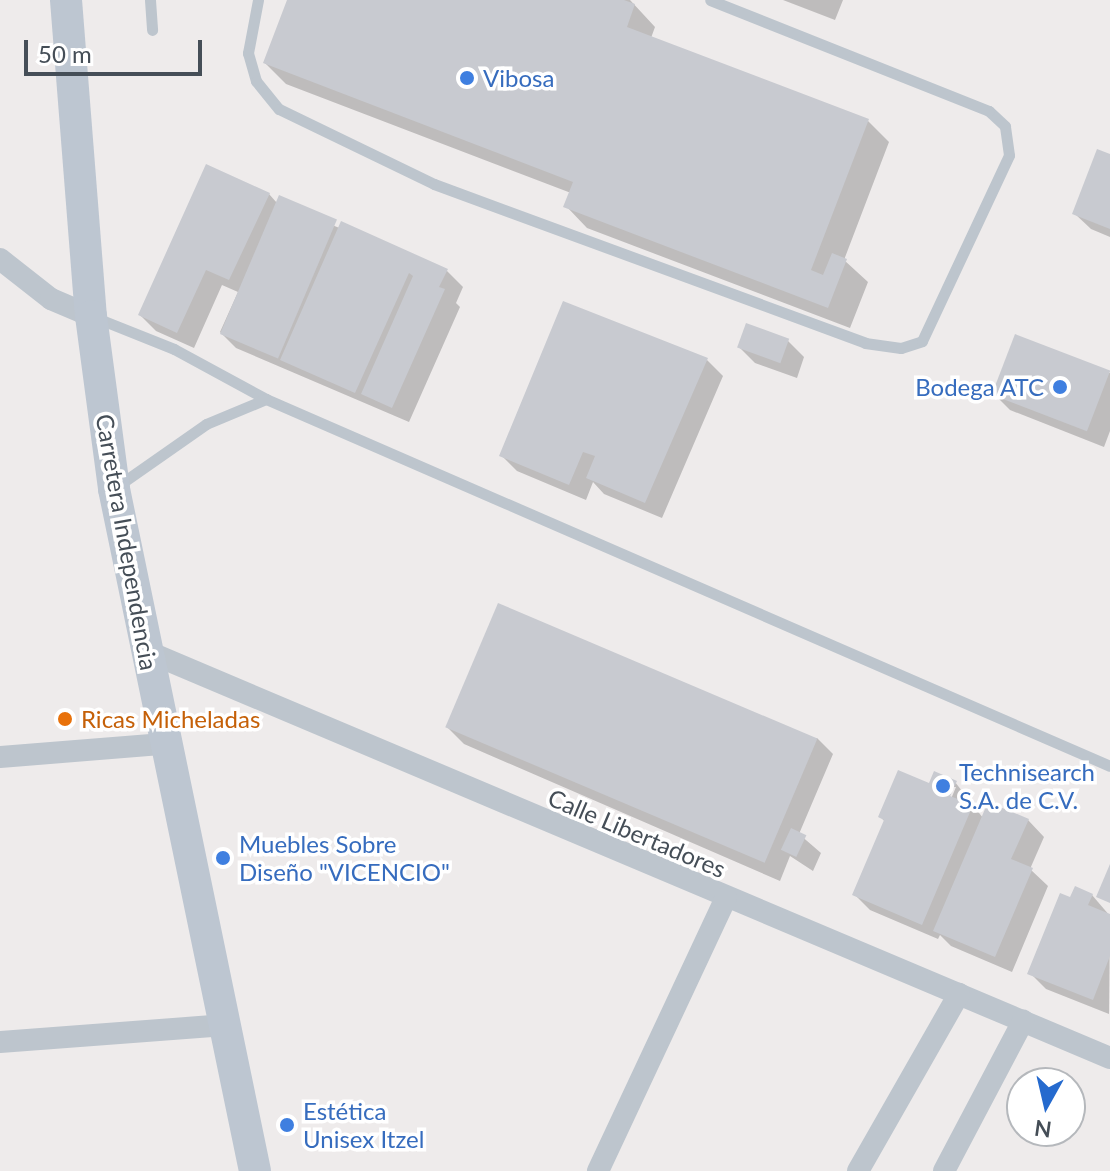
<!DOCTYPE html>
<meta charset="utf-8">
<style>
body{margin:0}
#map{position:relative;width:1110px;height:1171px;overflow:hidden;background:#eeebeb;font-family:Lato,sans-serif}
div>[style]{position:absolute}
[style*='--x']{left:calc(var(--x)*1px);top:calc(var(--y)*1px);width:calc(var(--w)*1px);rotate:calc(var(--a)*1deg)}
.shadow>*{inset:0;background:#0003}
.building>*{inset:0;background:#c8cad0;transform-origin:0 0}
.lane>*{height:11px;margin:-5.5px;padding:0 5.5px;transform-origin:5.5px;border-radius:5.5px;background:#bdc5cd}
.street>*{height:22px;margin:-11px;padding:0 11px;transform-origin:11px;border-radius:11px;background:#bdc5cd}
.secondary>*{height:32px;margin:-16px;padding:0 16px;transform-origin:16px;border-radius:16px;background:#bdc6d1}
.dots>*{width:22px;height:22px;translate:-50% -50%;box-sizing:border-box;border:4px solid #fff;border-radius:50%}
span{translate:-50% -50%;white-space:nowrap;text-align:center;line-height:1.15;-webkit-text-stroke:7px #fff;paint-order:stroke}
.shop-label{font-size:24px;color:#366cbe}
.left{translate:0 -50%;text-align:left}
.right{translate:-100% -50%;text-align:right}
.street-label{font-size:24px;color:#454e57}
.food-label{font-size:24px;color:#c56008}
.north{position:absolute;left:1006px;top:1067px;width:80px;height:80px;box-sizing:border-box;background:#fff;border:2px solid #b5b8bc;border-radius:50%;rotate:188deg;font-size:22px;font-weight:700;line-height:32px;text-align:center;color:#454e57}
.north::after{content:'';display:block;margin:auto;width:28px;height:36px;background:#256ace;clip-path:polygon(50% 0,100% 100%,50% 72%,0 100%)}
.scale{position:absolute;left:24px;top:40px;width:178px;height:36px;box-sizing:border-box;border:4px solid #454e57;border-top:0;padding-left:10px;font-size:24px;line-height:28px;white-space:nowrap;color:#454e57;-webkit-text-stroke:6px #fff;paint-order:stroke}
</style>
<div id="map">
<div class="shadow">
<i style="clip-path:polygon(289px 0,630px 0,655px 27px,651px 38px,868px 121px,889px 142px,844px 260px,868px 282px,850px 328px,587px 228px,566px 206px,571px 193px,286px 84px,265px 63px)"></i>
<i style="clip-path:polygon(783px 0,843px 0,835px 20px)"></i>
<i style="clip-path:polygon(1110px 156px,1110px 237px,1091px 229px,1074px 213px)"></i>
<i style="clip-path:polygon(269px 194px,277px 203px,447px 271px,463px 287px,456px 303px,460px 307px,409px 422px,236px 348px,220px 332px,238px 292px,222px 285px,194px 348px,156px 331px,140px 315px)"></i>
<i style="clip-path:polygon(748px 326px,788px 341px,804px 357px,797px 378px,755px 363px,739px 347px)"></i>
<i style="clip-path:polygon(1016px 337px,1110px 373px,1110px 431px,1104px 447px,1010px 410px,994px 394px)"></i>
<i style="clip-path:polygon(707px 360px,723px 376px,662px 518px,604px 494px,593px 482px,586px 500px,517px 471px,501px 455px)"></i>
<i style="clip-path:polygon(448px 728px,817px 738px,833px 754px,799px 834px,821px 853px,813px 871px,790px 856px,780px 881px,464px 744px)"></i>
<i style="clip-path:polygon(evenodd,955px 782px,983px 818px,1028px 820px,1044px 837px,1030px 869px,1048px 886px,1012px 972px,951px 946px,940px 935px,938px 939px,870px 910px,854px 894px,885px 822px,880px 816px,930px 785px,955px 782px,952px 787px,956px 787px,948px 806px,952px 787px)"></i>
<i style="clip-path:polygon(1092px 895px,1110px 916px,1109px 1014px,1046px 989px,1030px 973px)"></i>
</div>
<div class="building">
<i style="clip-path:polygon(287px 0,624px 0,635px 4px,627px 27px,869px 119px,811px 270px,823px 275px,832px 253px,847px 259px,828px 308px,563px 207px,573px 182px,263px 63px)"></i>
<i style="clip-path:polygon(1097px 149px,1110px 154px,1110px 229px,1072px 214px)"></i>
<i style="clip-path:polygon(206px 164px,270px 193px,229px 280px,206px 270px,177px 333px,138px 315px)"></i>
<i style="left:279px;top:195px;width:63px;height:151px;rotate:23deg"></i>
<i style="clip-path:polygon(341px 221px,448px 269px,439px 287px,445px 289px,392px 408px,361px 394px,413px 276px,409px 273px,355px 393px,280px 360px)"></i>
<i style="clip-path:polygon(563px 301px,708px 358px,645px 503px,586px 478px,595px 456px,583px 452px,569px 485px,499px 456px)"></i>
<i style="left:746px;top:323px;width:46px;height:26px;rotate:20deg"></i>
<i style="left:1015px;top:334px;width:102px;height:65px;rotate:21deg"></i>
<i style="left:498px;top:603px;width:347px;height:135px;rotate:23deg"></i>
<i style="clip-path:polygon(898px 770px,929px 783px,934px 771px,957px 781px,950px 796px,973px 805px,922px 925px,852px 895px,884px 820px,878px 817px)"></i>
<i style="clip-path:polygon(988px 802px,1029px 819px,1011px 859px,1033px 868px,995px 957px,933px 931px)"></i>
<i style="left:791px;top:828px;width:17px;height:24px;rotate:25deg"></i>
<i style="clip-path:polygon(1110px 864px,1110px 903px,1096px 897px)"></i>
<i style="clip-path:polygon(1075px 886px,1093px 894px,1088px 905px,1110px 914px,1110px 956px,1093px 1000px,1027px 974px,1060px 893px,1070px 897px)"></i>
</div>
<div class="lane">
<i style="--x:150;--y:0;--w:30;--a:86"></i>
<i style="--x:258;--y:0;--w:54;--a:100.7"></i>
<i style="--x:248;--y:53;--w:29;--a:74"></i>
<i style="--x:256;--y:81;--w:36;--a:51"></i>
<i style="--x:279;--y:109;--w:172;--a:25.8"></i>
<i style="--x:434;--y:184;--w:459;--a:20.2"></i>
<i style="--x:865;--y:343;--w:36;--a:8"></i>
<i style="--x:901;--y:348;--w:22;--a:-18"></i>
<i style="--x:922;--y:341;--w:205;--a:-64.9"></i>
<i style="--x:1009;--y:155;--w:29;--a:-98"></i>
<i style="--x:1005;--y:126;--w:22;--a:-137"></i>
<i style="--x:989;--y:111;--w:300;--a:-158.3"></i>
<i style="--x:94;--y:317;--w:86;--a:21.8"></i>
<i style="--x:174;--y:349;--w:105;--a:28.5"></i>
<i style="--x:266;--y:399;--w:920;--a:23.5"></i>
<i style="--x:119;--y:485;--w:106;--a:-35"></i>
<i style="--x:206;--y:424;--w:65;--a:-22.6"></i>
</div>
<div class="street">
<i style="--x:0;--y:259;--w:65;--a:38.1"></i>
<i style="--x:51;--y:299;--w:43;--a:23"></i>
<i style="--x:146;--y:651;--w:1046;--a:22.89"></i>
<i style="--x:0;--y:757;--w:164;--a:-4.6"></i>
<i style="--x:0;--y:1042;--w:226;--a:-4.3"></i>
<i style="--x:598;--y:1171;--w:302;--a:-64.9"></i>
<i style="--x:858;--y:1171;--w:204;--a:-60.3"></i>
<i style="--x:944;--y:1171;--w:170;--a:-62.2"></i>
</div>
<div class="secondary">
<i style="--x:66;--y:0;--w:317;--a:85.5"></i>
<i style="--x:91;--y:316;--w:175;--a:82.4"></i>
<i style="--x:114;--y:489;--w:696;--a:78.32"></i>
</div>
<div class="dots">
<i style="left:467px;top:78px;background:#3f7fe0"></i>
<i style="left:1060px;top:387px;background:#3f7fe0"></i>
<i style="left:65px;top:719px;background:#e8710a"></i>
<i style="left:943px;top:786px;background:#3f7fe0"></i>
<i style="left:223px;top:858px;background:#3f7fe0"></i>
<i style="left:287px;top:1125px;background:#3f7fe0"></i>
</div>
<div class="shop-label">
<span class="left" style="left:483px;top:78px">Vibosa</span>
<span class="right" style="left:1044px;top:387px">Bodega ATC</span>
<span class="left" style="left:959px;top:786px">Technisearch<br>S.A. de C.V.</span>
<span class="left" style="left:239px;top:858px">Muebles Sobre<br>Diseño "VICENCIO"</span>
<span class="left" style="left:303px;top:1125px">Estética<br>Unisex Itzel</span>
</div>
<div class="street-label">
<span style="left:127px;top:542px;rotate:80deg">Carretera Independencia</span>
<span style="left:637px;top:833px;rotate:23deg">Calle Libertadores</span>
</div>
<div class="food-label">
<span class="left" style="left:81px;top:719px">Ricas Micheladas</span>
</div>
<div class="north">N</div>
<div class="scale">50 m</div>
</div>
